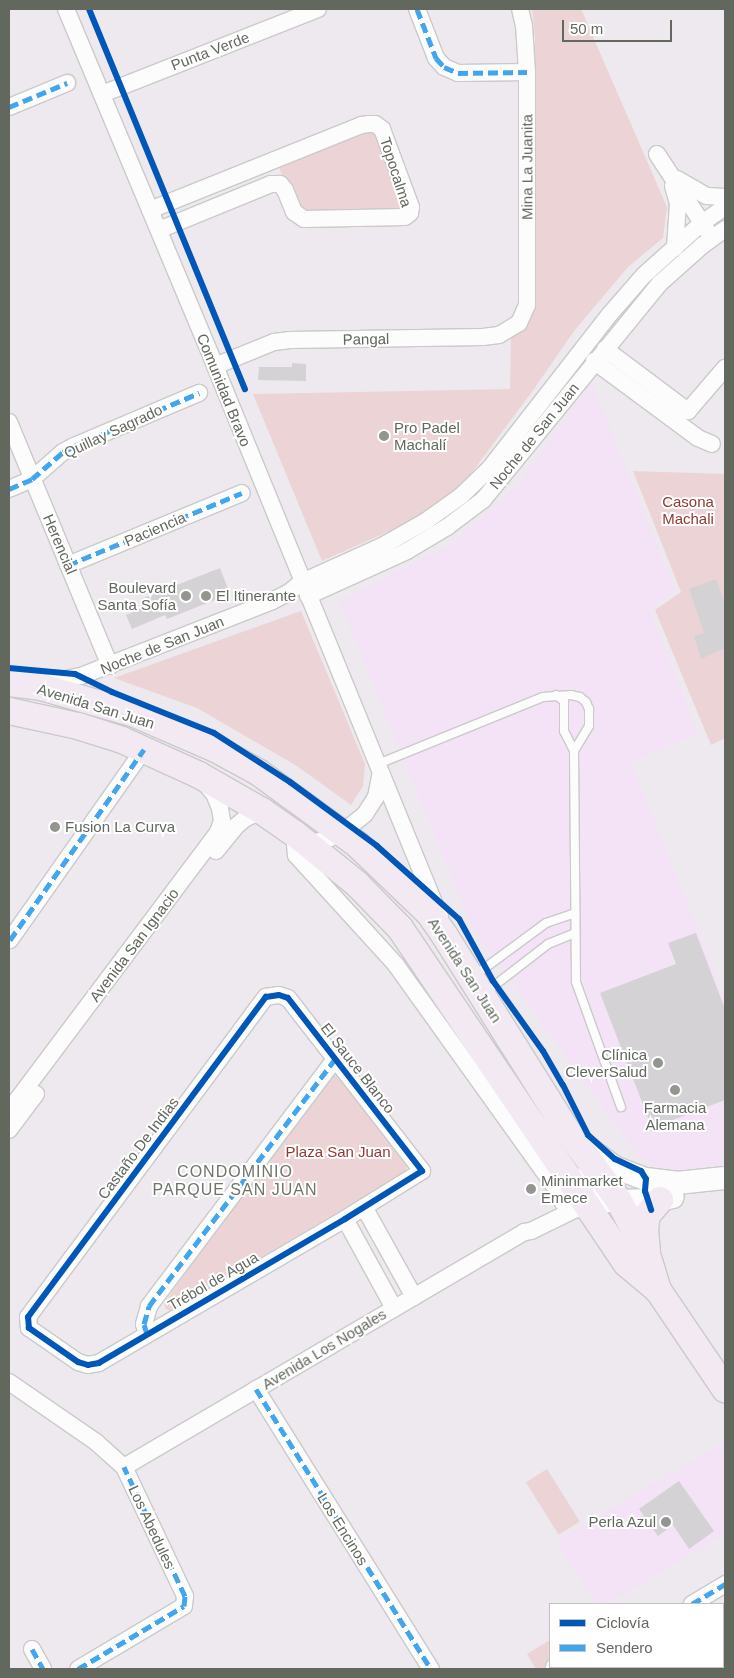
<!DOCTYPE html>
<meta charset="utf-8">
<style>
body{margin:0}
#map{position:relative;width:734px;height:1678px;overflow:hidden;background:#eee9ee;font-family:Helvetica,sans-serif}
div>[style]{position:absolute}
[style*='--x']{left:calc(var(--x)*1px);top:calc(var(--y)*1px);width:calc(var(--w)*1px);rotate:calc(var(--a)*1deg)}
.commercial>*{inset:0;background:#f4e2f7}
.green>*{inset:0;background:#ecd4d6;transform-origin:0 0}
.building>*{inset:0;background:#d4d2d5}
.roads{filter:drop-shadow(1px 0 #cacac9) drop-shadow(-1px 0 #cacac9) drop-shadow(0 1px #cacac9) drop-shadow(0 -1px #cacac9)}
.lane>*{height:8px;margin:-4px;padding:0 4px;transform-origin:4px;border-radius:4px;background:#fcfcfc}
.street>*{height:16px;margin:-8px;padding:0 8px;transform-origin:8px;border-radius:8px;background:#fcfcfc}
.secondary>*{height:22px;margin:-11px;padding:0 11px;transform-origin:11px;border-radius:11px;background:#fcfcfc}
.primary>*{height:26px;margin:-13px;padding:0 13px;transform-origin:13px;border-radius:13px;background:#f2e9f3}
.quiet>*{height:5px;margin-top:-2.5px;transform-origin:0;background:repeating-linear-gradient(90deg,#41a6ed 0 10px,transparent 0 15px)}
.cycleway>*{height:6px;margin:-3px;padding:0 3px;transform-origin:3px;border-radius:3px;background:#0057b8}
.dots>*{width:14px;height:14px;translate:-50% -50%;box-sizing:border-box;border:2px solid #fff;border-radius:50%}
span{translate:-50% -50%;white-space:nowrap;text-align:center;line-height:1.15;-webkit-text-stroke:4px #fff;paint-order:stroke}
.street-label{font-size:15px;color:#62685e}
.poi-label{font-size:15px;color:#62685e}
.left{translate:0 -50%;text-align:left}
.right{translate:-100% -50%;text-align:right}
.park-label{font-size:15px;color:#923932}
.neighbourhood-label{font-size:16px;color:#6f756a;letter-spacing:1px}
.frame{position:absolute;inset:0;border:10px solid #62685e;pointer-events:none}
.legend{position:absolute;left:549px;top:1603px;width:175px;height:65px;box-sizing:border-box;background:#fff;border:1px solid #c0c3bf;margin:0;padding:6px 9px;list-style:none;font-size:15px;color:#62685e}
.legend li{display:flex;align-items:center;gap:10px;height:25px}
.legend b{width:25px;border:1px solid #c0c3bf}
.scale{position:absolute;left:562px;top:20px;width:110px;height:22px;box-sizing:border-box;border:2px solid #62685e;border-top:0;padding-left:6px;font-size:15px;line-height:18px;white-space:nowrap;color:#62685e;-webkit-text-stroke:4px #fff;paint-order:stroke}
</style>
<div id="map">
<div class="commercial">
<i style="clip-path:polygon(592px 382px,675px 591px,649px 608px,698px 733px,631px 762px,725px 997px,725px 1164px,680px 1171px,659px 1168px,638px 1155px,472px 927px,339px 601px,455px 542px,521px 480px)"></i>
<i style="clip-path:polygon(725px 1441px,725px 1534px,607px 1604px,595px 1604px,556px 1541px)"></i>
</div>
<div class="green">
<i style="clip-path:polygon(532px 9px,581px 9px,667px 207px,663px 238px,628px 267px,574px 331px,534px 389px,467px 479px,431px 509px,392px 530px,322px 561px,253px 394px,510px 389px,511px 334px,521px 327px,533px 163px,535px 38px)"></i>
<i style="clip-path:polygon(367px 129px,381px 134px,405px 211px,298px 212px,278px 165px)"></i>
<i style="clip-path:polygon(633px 471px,725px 474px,725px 738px,711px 745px,655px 610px,681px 592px)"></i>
<i style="clip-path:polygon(301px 611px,365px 764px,363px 786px,351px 805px,297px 766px,197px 708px,114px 678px)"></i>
<i style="clip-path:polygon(335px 1070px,408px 1165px,404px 1173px,170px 1311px,166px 1309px,164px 1304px,167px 1299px,329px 1075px)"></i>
<i style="left:547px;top:1469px;width:62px;height:25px;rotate:58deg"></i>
<i style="clip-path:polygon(550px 1640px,550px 1667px,624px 1667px,625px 1669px,536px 1669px,527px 1654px)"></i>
</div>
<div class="building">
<i style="clip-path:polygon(292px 363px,306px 364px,306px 381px,258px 380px,259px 367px,292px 367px)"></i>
<i style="clip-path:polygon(220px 568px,230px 594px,167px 619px,165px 615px,132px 629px,126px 615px,145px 607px,141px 599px)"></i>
<i style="clip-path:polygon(716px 579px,725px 604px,725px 648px,701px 659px,694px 636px,704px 633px,689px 589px)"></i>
<i style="clip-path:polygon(696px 933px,725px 1009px,725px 1100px,652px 1128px,600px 993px,676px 964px,668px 943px)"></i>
<i style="clip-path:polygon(679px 1481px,714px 1531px,689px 1549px,673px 1525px,658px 1536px,639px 1509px)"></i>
</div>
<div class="roads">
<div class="lane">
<i style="--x:556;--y:695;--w:10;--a:37"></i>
<i style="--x:564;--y:701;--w:30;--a:90"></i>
<i style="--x:564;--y:731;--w:22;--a:63"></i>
<i style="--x:378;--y:764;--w:178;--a:-22.1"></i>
<i style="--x:543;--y:697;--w:28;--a:-4"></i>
<i style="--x:571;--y:695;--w:9;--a:13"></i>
<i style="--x:580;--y:697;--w:8;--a:40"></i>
<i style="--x:586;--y:702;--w:8;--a:67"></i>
<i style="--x:589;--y:709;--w:17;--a:90"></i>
<i style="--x:589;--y:726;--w:29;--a:121"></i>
<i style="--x:574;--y:751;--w:231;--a:89.5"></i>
<i style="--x:576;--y:982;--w:133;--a:70.2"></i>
<i style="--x:474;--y:976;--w:89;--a:-36.4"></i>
<i style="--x:546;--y:923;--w:31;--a:-19"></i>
<i style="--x:486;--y:992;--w:78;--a:-37.7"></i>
<i style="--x:548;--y:944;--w:29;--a:-22"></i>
</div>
<div class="street">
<i style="--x:66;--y:9;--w:387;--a:67.3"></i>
<i style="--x:215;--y:366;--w:595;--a:67.79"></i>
<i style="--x:417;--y:9;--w:53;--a:68.8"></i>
<i style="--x:436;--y:58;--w:12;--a:48"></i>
<i style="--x:444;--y:67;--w:15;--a:23"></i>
<i style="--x:458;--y:73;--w:69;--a:-0.8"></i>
<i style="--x:102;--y:94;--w:232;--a:-21.5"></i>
<i style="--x:9;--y:107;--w:63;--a:-22.5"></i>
<i style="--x:657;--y:154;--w:93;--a:56.8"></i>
<i style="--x:677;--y:179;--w:34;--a:30"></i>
<i style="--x:707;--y:196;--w:18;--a:3"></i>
<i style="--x:673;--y:186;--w:18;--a:74"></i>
<i style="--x:678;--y:203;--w:45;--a:93.8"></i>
<i style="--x:150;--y:210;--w:227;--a:-21.9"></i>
<i style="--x:361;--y:125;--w:8;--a:-7"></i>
<i style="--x:369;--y:124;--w:6;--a:0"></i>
<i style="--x:375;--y:124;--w:9;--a:36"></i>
<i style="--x:382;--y:129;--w:83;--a:69.6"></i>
<i style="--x:411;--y:207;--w:6;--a:99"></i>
<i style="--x:410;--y:213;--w:6;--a:141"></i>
<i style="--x:405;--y:217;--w:101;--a:178.9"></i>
<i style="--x:304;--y:219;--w:12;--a:-145"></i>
<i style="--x:294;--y:212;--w:24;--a:-112"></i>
<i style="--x:285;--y:190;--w:8;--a:-130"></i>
<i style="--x:280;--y:184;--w:9;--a:180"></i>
<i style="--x:271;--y:184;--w:121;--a:157.7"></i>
<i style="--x:605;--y:349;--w:104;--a:36.8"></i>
<i style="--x:688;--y:411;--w:57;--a:-49.3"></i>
<i style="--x:594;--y:361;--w:129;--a:36.5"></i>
<i style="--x:698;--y:438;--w:15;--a:23"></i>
<i style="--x:215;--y:366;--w:64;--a:-22.1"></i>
<i style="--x:274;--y:342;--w:16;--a:-7"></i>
<i style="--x:290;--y:340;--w:193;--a:-0.9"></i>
<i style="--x:483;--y:337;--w:16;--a:-7"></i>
<i style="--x:499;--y:335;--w:23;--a:-31"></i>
<i style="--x:519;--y:323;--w:20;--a:-66"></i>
<i style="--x:527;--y:305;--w:233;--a:-90"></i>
<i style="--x:527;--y:72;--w:46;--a:-93.7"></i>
<i style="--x:524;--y:26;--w:17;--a:-103"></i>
<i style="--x:9;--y:422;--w:264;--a:67.5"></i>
<i style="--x:9;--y:489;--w:25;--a:-23"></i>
<i style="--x:32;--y:479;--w:41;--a:-41.1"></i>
<i style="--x:63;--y:452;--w:13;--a:-29"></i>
<i style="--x:74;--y:446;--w:136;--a:-23"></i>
<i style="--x:68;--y:565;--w:188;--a:-22.5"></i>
<i style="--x:308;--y:596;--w:109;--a:-24.4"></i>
<i style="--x:407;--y:551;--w:47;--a:-31"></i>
<i style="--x:447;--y:527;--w:45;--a:-36.9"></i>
<i style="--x:483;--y:500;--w:279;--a:-50.8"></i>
<i style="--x:659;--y:284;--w:59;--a:-41.6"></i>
<i style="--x:703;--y:245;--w:27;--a:-36"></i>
<i style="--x:45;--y:683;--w:37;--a:-11"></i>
<i style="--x:81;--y:676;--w:205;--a:-21.4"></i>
<i style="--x:272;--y:601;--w:18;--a:-27"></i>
<i style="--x:288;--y:593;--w:18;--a:-38"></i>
<i style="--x:302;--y:582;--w:90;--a:-24.3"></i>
<i style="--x:384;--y:545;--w:48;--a:-29.7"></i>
<i style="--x:426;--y:521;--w:43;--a:-35.5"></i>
<i style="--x:461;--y:496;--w:40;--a:-44"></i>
<i style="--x:490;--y:468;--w:195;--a:-52.1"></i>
<i style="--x:610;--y:314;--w:52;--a:-48.9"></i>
<i style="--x:644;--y:275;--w:78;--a:-41.9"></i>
<i style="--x:702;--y:223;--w:28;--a:-35"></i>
<i style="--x:294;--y:833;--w:22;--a:85"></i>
<i style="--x:296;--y:855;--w:149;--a:47.7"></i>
<i style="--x:396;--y:965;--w:282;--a:54.4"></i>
<i style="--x:560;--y:1194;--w:9;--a:72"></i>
<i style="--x:309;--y:844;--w:22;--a:-16"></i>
<i style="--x:330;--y:838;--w:14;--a:-25"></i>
<i style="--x:343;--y:832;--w:28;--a:-39"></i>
<i style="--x:365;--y:814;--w:20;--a:-57"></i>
<i style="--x:376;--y:797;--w:25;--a:-79"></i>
<i style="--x:216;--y:851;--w:32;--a:-51"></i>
<i style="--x:236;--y:826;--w:13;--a:-39"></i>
<i style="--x:246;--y:818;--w:17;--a:-24"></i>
<i style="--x:10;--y:940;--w:233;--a:-54.9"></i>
<i style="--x:279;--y:995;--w:9;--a:18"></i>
<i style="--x:288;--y:998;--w:219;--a:52.2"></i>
<i style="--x:422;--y:1171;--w:91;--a:148.1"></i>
<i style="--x:345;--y:1219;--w:285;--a:149.7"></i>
<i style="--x:99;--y:1363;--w:11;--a:170"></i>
<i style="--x:88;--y:1365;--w:10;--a:-163"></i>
<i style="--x:78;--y:1362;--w:60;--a:-145.2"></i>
<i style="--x:29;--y:1328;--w:11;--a:-95"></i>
<i style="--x:28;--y:1317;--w:399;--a:-53.4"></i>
<i style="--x:266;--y:997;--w:13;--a:-9"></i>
<i style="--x:9;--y:1107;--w:6;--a:-31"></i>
<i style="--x:14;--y:1104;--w:340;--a:-53.1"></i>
<i style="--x:218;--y:832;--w:12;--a:-70"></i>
<i style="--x:222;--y:821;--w:13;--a:-99"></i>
<i style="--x:220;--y:808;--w:15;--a:-113"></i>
<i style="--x:214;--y:794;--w:14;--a:-129"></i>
<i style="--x:9;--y:1130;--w:45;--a:-53.1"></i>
<i style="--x:364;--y:1207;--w:103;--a:60.9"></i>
<i style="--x:345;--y:1219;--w:102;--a:61.2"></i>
<i style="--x:147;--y:1334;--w:10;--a:-107"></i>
<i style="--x:144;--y:1324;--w:19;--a:-74"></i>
<i style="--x:149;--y:1306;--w:309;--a:-53"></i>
<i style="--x:9;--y:1382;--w:106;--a:34.6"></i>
<i style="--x:96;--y:1442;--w:38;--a:42"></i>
<i style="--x:124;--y:1467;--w:143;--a:64.7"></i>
<i style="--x:185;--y:1596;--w:10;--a:96"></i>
<i style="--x:184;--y:1606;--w:123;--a:149.3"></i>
<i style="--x:256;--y:1389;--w:330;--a:58"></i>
<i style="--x:124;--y:1467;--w:464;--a:-30.4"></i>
<i style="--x:524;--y:1232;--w:7;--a:-8"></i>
<i style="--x:531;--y:1231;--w:50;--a:-26.1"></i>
<i style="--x:576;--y:1209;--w:15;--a:4"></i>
<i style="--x:692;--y:1604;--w:39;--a:-31"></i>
<i style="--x:32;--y:1649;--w:23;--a:61"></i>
<i style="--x:554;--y:1669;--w:2;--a:-90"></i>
<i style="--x:610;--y:1669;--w:2;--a:-90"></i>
</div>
<div class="secondary">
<i style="--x:584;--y:1145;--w:37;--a:36"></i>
<i style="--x:614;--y:1167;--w:34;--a:21"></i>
<i style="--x:646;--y:1179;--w:31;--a:7"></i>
<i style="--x:677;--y:1183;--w:48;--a:-5.9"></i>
<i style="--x:575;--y:1179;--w:26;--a:40"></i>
<i style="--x:595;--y:1196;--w:15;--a:20"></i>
<i style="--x:609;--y:1201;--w:51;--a:-1.1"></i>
<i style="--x:660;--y:1200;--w:13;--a:-13"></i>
</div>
<div class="primary">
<i style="--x:9;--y:683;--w:32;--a:7"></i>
<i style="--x:41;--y:687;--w:98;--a:16"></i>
<i style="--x:135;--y:714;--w:88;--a:23.4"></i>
<i style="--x:216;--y:749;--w:48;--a:28.7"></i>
<i style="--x:258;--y:772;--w:124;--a:36.1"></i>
<i style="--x:358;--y:845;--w:98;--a:43.8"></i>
<i style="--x:429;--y:913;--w:28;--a:55"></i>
<i style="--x:445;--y:936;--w:228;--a:57.9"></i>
<i style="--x:566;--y:1129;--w:89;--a:53.6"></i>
<i style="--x:619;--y:1201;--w:60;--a:62.2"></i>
<i style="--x:647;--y:1254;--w:38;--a:73"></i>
<i style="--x:9;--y:711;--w:71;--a:12.3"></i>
<i style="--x:78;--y:726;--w:46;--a:17.7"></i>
<i style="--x:122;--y:740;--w:85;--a:24.4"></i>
<i style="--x:199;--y:775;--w:73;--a:29.7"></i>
<i style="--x:262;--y:811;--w:39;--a:35"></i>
<i style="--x:294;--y:833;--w:81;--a:39"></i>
<i style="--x:357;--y:884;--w:62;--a:45.7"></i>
<i style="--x:400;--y:928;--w:405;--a:56"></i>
<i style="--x:627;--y:1264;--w:40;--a:40"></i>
<i style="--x:658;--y:1290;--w:120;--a:55.9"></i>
<i style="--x:647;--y:1251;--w:22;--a:-95"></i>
<i style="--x:645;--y:1229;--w:14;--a:-82"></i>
<i style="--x:647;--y:1215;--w:20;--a:-49"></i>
</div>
</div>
<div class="quiet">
<i style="--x:417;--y:9;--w:53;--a:68.8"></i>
<i style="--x:436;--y:58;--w:12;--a:48"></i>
<i style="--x:444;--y:67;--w:15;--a:23"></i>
<i style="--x:458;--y:73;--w:69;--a:-0.8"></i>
<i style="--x:9;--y:107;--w:63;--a:-22.5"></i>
<i style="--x:9;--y:489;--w:25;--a:-23"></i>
<i style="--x:32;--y:479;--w:41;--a:-41.1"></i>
<i style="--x:63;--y:452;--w:13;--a:-29"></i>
<i style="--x:74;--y:446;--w:136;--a:-23"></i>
<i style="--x:68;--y:565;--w:188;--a:-22.5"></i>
<i style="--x:10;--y:940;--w:233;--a:-54.9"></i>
<i style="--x:147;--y:1334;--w:10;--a:-107"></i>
<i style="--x:144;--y:1324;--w:19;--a:-74"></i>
<i style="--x:149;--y:1306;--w:309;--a:-53"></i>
<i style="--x:256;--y:1389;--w:330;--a:58"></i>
<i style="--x:692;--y:1604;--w:39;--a:-31"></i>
<i style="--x:32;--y:1649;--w:23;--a:61"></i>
<i style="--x:78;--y:1669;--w:123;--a:-30.7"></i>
<i style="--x:184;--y:1606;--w:10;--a:-84"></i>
<i style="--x:185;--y:1596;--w:143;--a:-115.3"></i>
<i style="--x:554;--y:1669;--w:2;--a:-90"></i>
<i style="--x:610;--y:1669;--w:2;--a:-90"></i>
</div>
<div class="cycleway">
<i style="--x:89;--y:9;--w:411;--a:67.7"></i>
<i style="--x:9;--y:668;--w:66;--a:5.2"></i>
<i style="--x:75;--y:674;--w:41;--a:25.9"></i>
<i style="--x:112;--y:692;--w:110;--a:21.9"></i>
<i style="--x:214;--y:733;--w:90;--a:32.8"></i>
<i style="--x:290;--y:782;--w:108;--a:36.3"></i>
<i style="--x:377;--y:846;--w:110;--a:41.7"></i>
<i style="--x:459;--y:919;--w:71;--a:61.3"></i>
<i style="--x:493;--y:981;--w:86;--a:54.5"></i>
<i style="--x:543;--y:1051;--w:39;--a:60"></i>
<i style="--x:563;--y:1085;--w:56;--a:63.4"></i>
<i style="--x:588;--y:1135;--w:36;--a:42"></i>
<i style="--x:615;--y:1159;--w:29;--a:25"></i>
<i style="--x:641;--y:1171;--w:9;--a:58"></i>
<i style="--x:646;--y:1179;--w:12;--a:95"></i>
<i style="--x:645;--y:1191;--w:20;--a:72"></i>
<i style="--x:279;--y:995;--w:9;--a:18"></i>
<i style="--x:288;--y:998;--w:219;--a:52.2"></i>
<i style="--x:422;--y:1171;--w:91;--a:148.1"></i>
<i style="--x:345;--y:1219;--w:285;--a:149.7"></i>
<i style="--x:99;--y:1363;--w:11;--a:170"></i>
<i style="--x:88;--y:1365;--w:10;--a:-163"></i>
<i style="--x:78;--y:1362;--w:60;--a:-145.2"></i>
<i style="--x:29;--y:1328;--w:11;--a:-95"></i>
<i style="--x:28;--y:1317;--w:399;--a:-53.4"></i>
<i style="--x:266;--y:997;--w:13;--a:-9"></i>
</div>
<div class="dots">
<i style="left:384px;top:436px;background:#939590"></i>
<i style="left:186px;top:596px;background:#939590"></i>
<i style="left:206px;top:596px;background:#939590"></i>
<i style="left:55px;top:827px;background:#939590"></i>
<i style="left:658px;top:1063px;background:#939590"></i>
<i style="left:675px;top:1090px;background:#939590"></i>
<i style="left:531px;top:1189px;background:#939590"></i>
<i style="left:666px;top:1522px;background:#939590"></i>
</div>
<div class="street-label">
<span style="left:210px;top:51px;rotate:-21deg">Punta Verde</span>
<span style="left:527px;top:167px;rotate:-90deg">Mina La Juanita</span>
<span style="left:396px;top:172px;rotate:72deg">Topocalma</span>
<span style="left:366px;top:339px;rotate:-1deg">Pangal</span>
<span style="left:224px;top:390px;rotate:68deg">Comunidad Bravo</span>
<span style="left:113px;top:431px;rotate:-25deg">Quillay Sagrado</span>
<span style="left:534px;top:436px;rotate:-51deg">Noche de San Juan</span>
<span style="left:155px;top:529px;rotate:-23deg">Paciencia</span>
<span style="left:60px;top:544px;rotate:67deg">Herencial</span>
<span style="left:162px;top:645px;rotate:-22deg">Noche de San Juan</span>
<span style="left:96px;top:706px;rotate:17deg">Avenida San Juan</span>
<span style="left:134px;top:945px;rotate:-53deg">Avenida San Ignacio</span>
<span style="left:465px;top:970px;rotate:57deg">Avenida San Juan</span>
<span style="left:358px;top:1068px;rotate:52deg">El Sauce Blanco</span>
<span style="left:138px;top:1148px;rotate:-53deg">Castaño De Indias</span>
<span style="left:213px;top:1281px;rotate:-30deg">Trébol de Agua</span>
<span style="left:324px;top:1349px;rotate:-31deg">Avenida Los Nogales</span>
<span style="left:152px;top:1527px;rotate:65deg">Los Abedules</span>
<span style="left:343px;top:1529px;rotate:58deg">Los Encinos</span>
</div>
<div class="poi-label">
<span class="left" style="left:394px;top:436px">Pro Padel<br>Machalí</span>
<span class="right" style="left:176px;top:596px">Boulevard<br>Santa Sofía</span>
<span class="left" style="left:216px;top:596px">El Itinerante</span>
<span class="left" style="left:65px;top:827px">Fusion La Curva</span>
<span class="right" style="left:647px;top:1063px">Clínica<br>CleverSalud</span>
<span style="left:675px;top:1116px">Farmacia<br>Alemana</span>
<span class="left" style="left:541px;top:1189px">Mininmarket<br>Emece</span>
<span class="right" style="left:656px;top:1522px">Perla Azul</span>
</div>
<div class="park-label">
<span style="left:688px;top:510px">Casona<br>Machali</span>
<span style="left:338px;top:1152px">Plaza San Juan</span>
</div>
<div class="neighbourhood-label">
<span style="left:235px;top:1181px">CONDOMINIO<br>PARQUE SAN JUAN</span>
</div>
<div class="frame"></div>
<ul class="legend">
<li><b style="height:6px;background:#0057b8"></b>Ciclovía</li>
<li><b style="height:6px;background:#41a6ed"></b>Sendero</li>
</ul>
<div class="scale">50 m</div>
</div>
